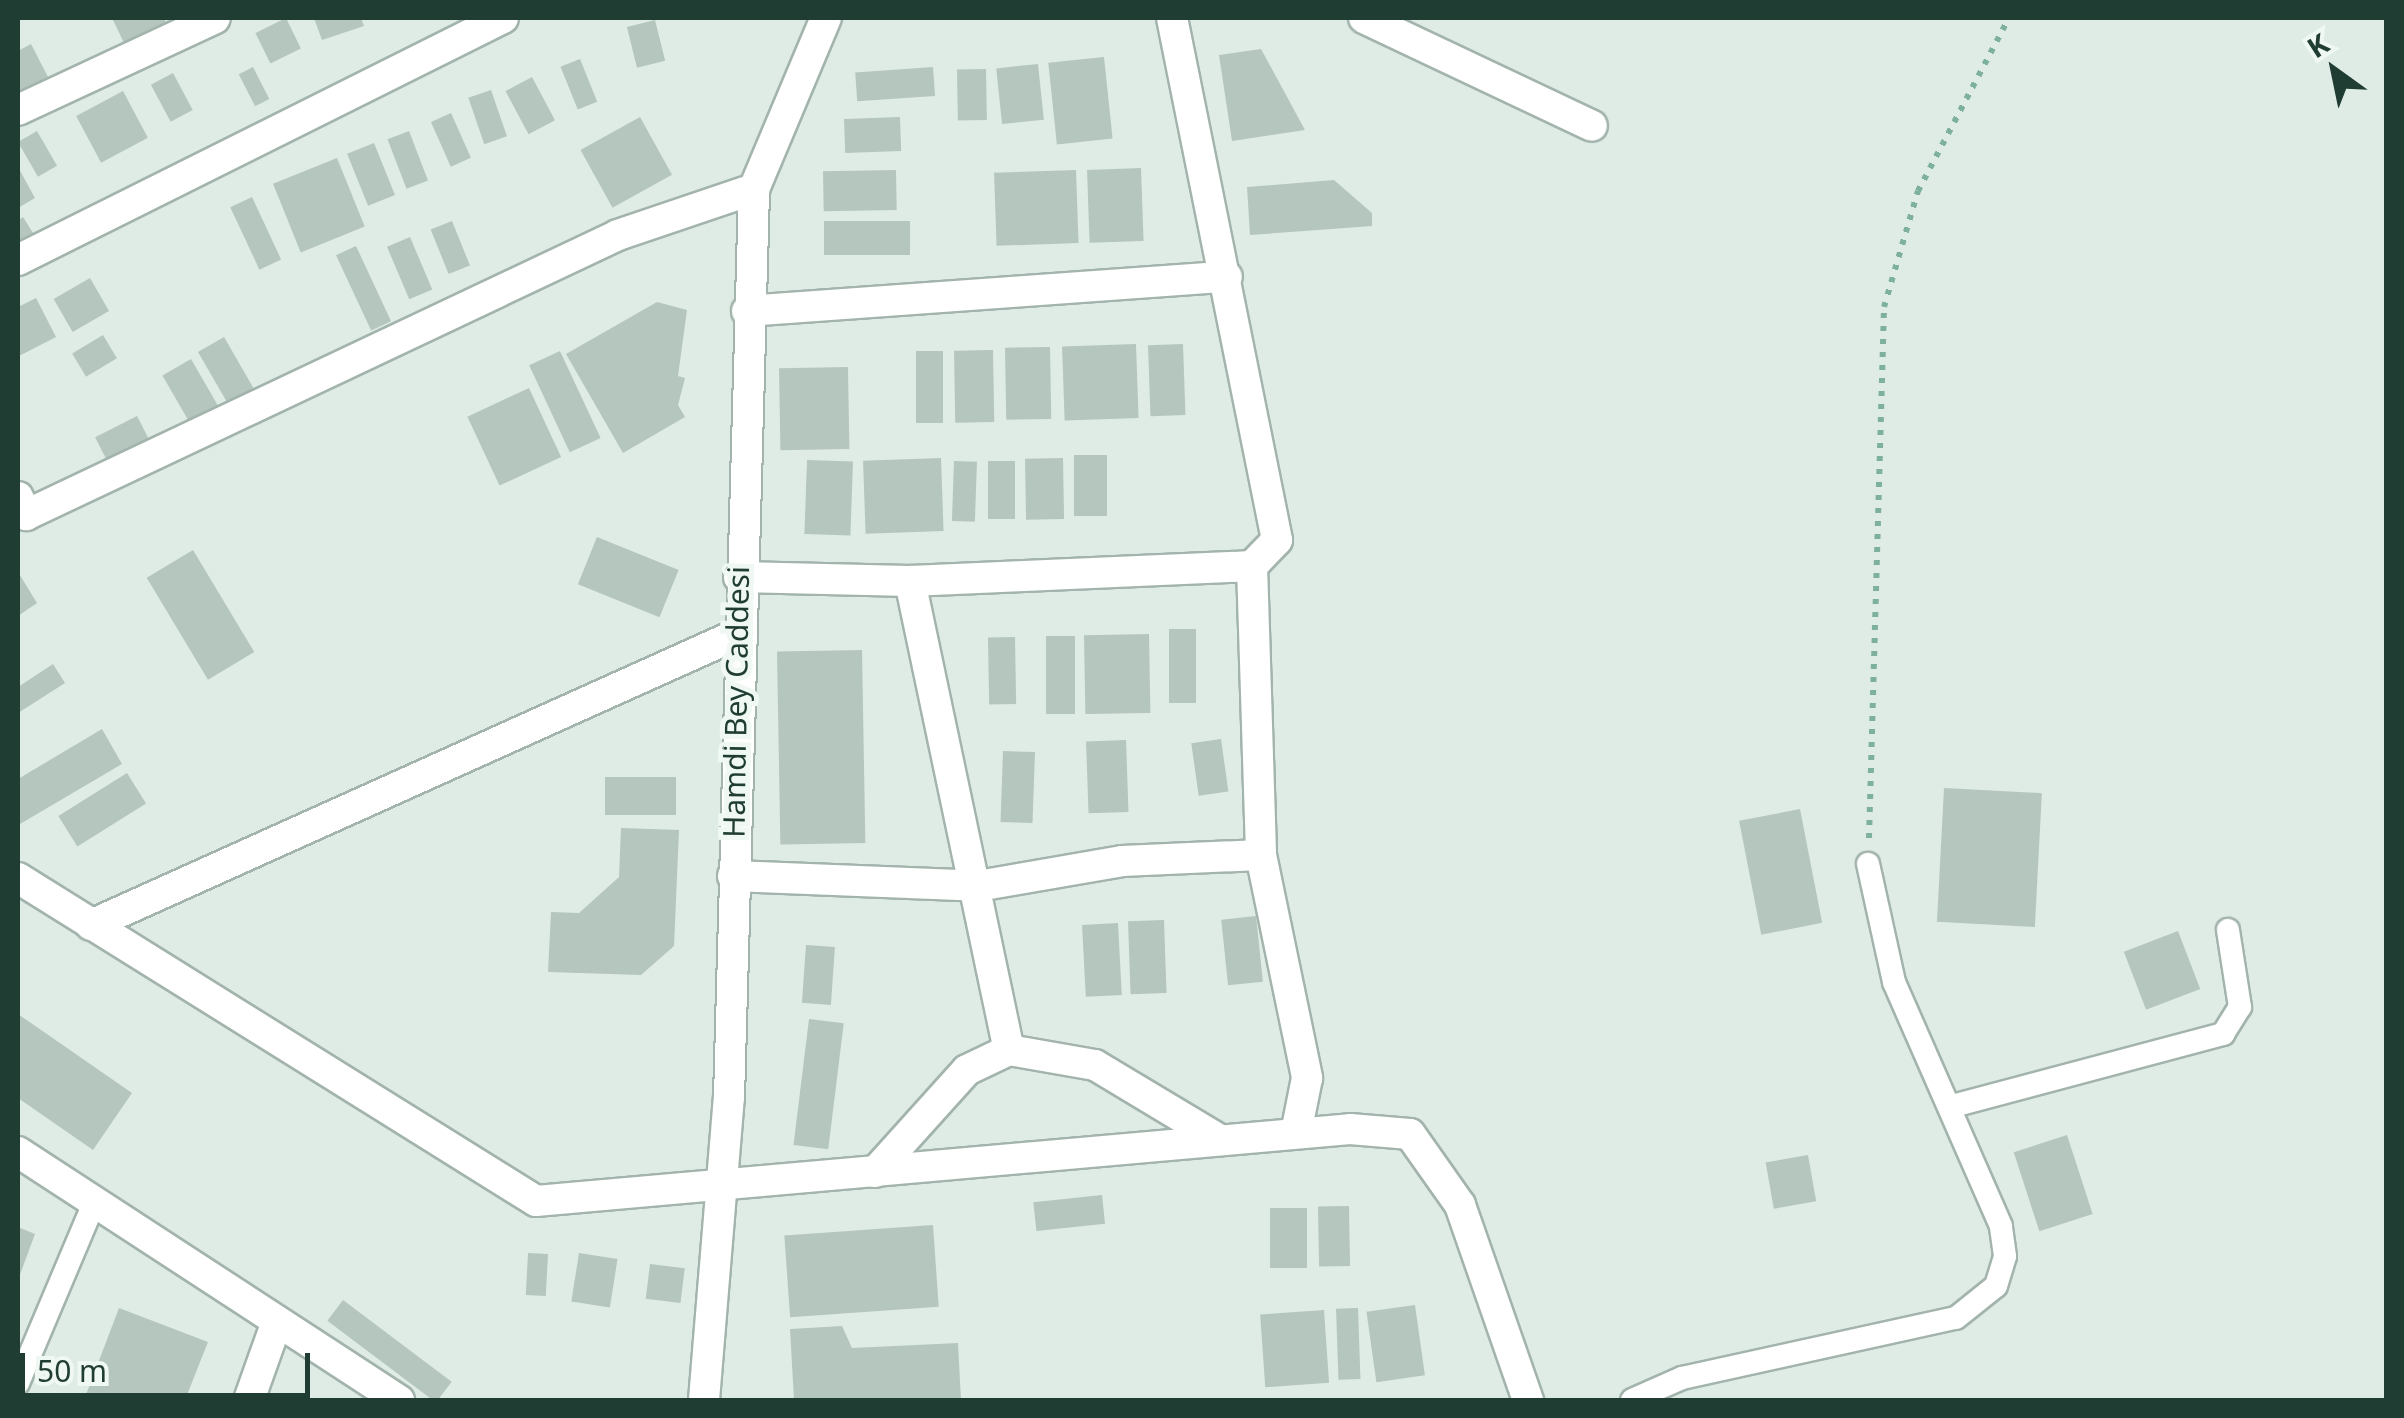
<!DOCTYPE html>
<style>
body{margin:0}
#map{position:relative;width:2404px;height:1418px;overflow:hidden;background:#dfece5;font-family:"Noto Sans",sans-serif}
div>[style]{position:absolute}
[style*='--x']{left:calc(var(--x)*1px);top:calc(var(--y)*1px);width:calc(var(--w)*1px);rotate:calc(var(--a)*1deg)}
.building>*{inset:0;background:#b5c6be;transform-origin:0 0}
.path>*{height:6px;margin-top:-3px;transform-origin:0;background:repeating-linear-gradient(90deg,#7eb19d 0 5px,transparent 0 13px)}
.roads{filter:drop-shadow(2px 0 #a2b4ac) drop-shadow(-2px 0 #a2b4ac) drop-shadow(0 2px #a2b4ac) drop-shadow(0 -2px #a2b4ac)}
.lane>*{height:22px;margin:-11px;padding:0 11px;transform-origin:11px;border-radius:11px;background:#fff}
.street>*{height:30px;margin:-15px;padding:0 15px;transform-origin:15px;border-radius:15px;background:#fff}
span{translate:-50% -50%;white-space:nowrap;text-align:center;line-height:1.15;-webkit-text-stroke:10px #f0f8f3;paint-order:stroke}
.street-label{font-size:30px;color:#1f3d33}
.frame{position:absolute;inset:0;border:20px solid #1f3d33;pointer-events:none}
.north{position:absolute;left:2284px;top:20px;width:100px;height:100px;-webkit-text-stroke:8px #f0f8f3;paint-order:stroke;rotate:327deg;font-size:28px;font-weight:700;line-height:40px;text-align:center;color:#1f3d33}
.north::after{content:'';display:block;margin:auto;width:35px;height:45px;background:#1f3d33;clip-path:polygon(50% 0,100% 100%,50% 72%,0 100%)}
.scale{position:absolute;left:20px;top:1353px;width:290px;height:45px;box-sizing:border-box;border:5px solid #1f3d33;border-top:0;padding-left:12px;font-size:30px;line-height:35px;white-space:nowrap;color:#1f3d33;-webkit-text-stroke:8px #f0f8f3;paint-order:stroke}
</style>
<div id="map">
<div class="building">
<i style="clip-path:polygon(112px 18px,164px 18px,168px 27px,126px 47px)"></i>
<i style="left:286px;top:18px;width:34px;height:34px;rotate:64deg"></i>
<i style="clip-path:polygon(314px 18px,361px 18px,364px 26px,322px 40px)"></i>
<i style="left:655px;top:20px;width:42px;height:29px;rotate:76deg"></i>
<i style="clip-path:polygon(31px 44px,48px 77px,18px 94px,18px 51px)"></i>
<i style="clip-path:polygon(1261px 49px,1305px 130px,1232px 141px,1219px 55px)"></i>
<i style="left:1104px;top:57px;width:82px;height:56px;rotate:84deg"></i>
<i style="left:580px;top:59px;width:46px;height:21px;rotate:68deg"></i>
<i style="left:1038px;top:64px;width:56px;height:42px;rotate:84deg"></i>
<i style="left:253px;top:67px;width:36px;height:16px;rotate:63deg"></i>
<i style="left:933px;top:67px;width:29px;height:78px;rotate:86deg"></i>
<i style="left:986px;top:69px;width:51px;height:29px;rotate:89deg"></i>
<i style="left:173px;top:73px;width:42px;height:25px;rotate:62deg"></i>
<i style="left:532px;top:77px;width:49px;height:30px;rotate:62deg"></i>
<i style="left:491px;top:90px;width:49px;height:24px;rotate:71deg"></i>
<i style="left:123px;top:91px;width:53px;height:53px;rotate:62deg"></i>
<i style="left:451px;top:113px;width:49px;height:22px;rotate:66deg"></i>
<i style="left:640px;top:117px;width:66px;height:68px;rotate:61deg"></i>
<i style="left:900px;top:117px;width:34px;height:56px;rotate:88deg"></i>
<i style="left:37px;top:131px;width:40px;height:22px;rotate:60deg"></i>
<i style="left:409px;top:131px;width:53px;height:23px;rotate:69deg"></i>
<i style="left:374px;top:143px;width:56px;height:29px;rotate:68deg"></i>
<i style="left:337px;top:158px;width:74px;height:69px;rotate:68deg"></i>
<i style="clip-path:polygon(18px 167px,35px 198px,18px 208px)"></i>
<i style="left:1141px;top:168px;width:73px;height:54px;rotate:88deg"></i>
<i style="left:896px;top:170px;width:40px;height:73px;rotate:89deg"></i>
<i style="left:1076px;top:170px;width:73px;height:82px;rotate:88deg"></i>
<i style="clip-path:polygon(1334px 180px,1372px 213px,1372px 226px,1250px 235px,1247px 187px)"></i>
<i style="left:252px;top:197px;width:69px;height:24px;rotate:65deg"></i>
<i style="clip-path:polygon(23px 217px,33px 233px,18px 243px,18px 221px)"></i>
<i style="left:452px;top:221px;width:48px;height:23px;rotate:68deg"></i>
<i style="left:910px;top:221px;width:34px;height:86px;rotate:90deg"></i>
<i style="left:410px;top:237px;width:57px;height:25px;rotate:67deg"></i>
<i style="left:356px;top:246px;width:83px;height:22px;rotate:65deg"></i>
<i style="left:90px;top:278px;width:38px;height:42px;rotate:60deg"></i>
<i style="clip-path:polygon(36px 298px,56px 337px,19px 356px,18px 307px)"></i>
<i style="clip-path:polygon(657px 302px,687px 310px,678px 376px,685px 378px,678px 405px,685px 417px,623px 453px,566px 354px)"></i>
<i style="left:103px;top:335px;width:27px;height:36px;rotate:59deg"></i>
<i style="left:224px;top:337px;width:60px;height:30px;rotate:60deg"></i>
<i style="left:1136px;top:344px;width:74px;height:74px;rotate:88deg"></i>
<i style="left:1183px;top:344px;width:71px;height:35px;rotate:88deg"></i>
<i style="left:1050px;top:347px;width:72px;height:45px;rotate:89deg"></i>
<i style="left:993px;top:350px;width:72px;height:39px;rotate:89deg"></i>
<i style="left:560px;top:351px;width:96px;height:34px;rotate:65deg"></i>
<i style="left:916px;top:351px;width:27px;height:72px"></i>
<i style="left:191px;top:359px;width:56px;height:33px;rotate:60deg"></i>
<i style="left:848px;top:367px;width:82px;height:69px;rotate:89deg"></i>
<i style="left:529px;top:388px;width:76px;height:68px;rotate:65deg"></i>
<i style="left:137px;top:416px;width:29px;height:47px;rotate:63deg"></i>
<i style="left:1074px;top:455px;width:33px;height:61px"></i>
<i style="left:941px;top:458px;width:73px;height:78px;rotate:88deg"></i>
<i style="left:1063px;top:458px;width:61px;height:38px;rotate:89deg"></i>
<i style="left:807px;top:460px;width:46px;height:74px;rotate:2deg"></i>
<i style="left:954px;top:461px;width:23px;height:60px;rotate:2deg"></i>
<i style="left:988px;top:461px;width:27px;height:58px"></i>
<i style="left:597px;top:537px;width:88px;height:51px;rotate:22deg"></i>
<i style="left:193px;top:550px;width:119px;height:54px;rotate:59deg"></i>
<i style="clip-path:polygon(18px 572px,37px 603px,18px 616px)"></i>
<i style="left:1169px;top:629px;width:27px;height:74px"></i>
<i style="left:1149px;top:634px;width:79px;height:65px;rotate:89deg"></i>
<i style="left:1075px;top:636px;width:78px;height:29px;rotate:90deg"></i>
<i style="left:1015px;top:637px;width:67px;height:27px;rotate:89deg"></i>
<i style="left:862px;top:650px;width:193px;height:85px;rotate:89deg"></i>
<i style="clip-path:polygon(53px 664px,65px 683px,18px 713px,18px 687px)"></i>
<i style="clip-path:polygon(102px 729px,122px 764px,20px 824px,18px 779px)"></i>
<i style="left:1221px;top:739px;width:53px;height:30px;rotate:82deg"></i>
<i style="left:1126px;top:740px;width:72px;height:40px;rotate:88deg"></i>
<i style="left:1003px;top:751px;width:32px;height:71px;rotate:2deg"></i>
<i style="left:127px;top:773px;width:36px;height:81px;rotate:58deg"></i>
<i style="left:605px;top:777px;width:71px;height:38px"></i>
<i style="left:1944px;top:788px;width:98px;height:134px;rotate:3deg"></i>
<i style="left:1800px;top:809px;width:116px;height:62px;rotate:79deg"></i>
<i style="clip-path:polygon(621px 828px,679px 830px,674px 946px,641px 975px,548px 972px,551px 912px,579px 913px,619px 877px)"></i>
<i style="left:1256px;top:916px;width:66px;height:35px;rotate:84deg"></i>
<i style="left:1164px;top:920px;width:73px;height:36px;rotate:88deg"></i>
<i style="left:1118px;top:923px;width:72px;height:36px;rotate:87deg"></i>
<i style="left:2178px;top:931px;width:62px;height:58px;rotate:69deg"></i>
<i style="left:806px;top:945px;width:29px;height:58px;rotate:4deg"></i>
<i style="clip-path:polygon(18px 1014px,132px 1093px,93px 1150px,18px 1098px)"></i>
<i style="left:809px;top:1019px;width:35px;height:127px;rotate:7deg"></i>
<i style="left:2067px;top:1135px;width:83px;height:56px;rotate:72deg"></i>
<i style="left:1808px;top:1155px;width:47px;height:43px;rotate:80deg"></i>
<i style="left:1102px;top:1195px;width:29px;height:69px;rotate:84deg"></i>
<i style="left:1349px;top:1206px;width:60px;height:31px;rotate:89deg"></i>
<i style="left:1270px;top:1208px;width:37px;height:60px"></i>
<i style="left:933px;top:1225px;width:82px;height:149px;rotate:86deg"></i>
<i style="clip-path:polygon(18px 1227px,35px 1234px,18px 1280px)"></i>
<i style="left:528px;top:1253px;width:20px;height:42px;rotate:3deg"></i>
<i style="left:579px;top:1253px;width:39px;height:49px;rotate:9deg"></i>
<i style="left:650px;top:1264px;width:35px;height:35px;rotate:7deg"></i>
<i style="left:343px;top:1300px;width:136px;height:26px;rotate:37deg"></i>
<i style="left:1415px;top:1305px;width:71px;height:49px;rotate:82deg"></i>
<i style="clip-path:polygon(119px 1308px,208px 1342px,185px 1400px,84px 1400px)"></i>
<i style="left:1358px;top:1308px;width:71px;height:22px;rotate:88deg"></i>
<i style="left:1324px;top:1310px;width:73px;height:64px;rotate:86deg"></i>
<i style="clip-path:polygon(842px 1326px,852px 1348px,958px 1343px,961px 1400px,794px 1400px,790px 1329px)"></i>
</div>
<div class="path">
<i style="--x:1869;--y:838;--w:531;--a:-88.38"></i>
<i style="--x:1884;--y:307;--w:121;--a:-73.7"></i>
<i style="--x:1918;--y:191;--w:195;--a:-62.3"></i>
</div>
<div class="roads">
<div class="lane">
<i style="--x:1949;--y:1107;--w:284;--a:-14.9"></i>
<i style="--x:2223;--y:1034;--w:32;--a:-58"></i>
<i style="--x:2240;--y:1007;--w:78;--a:-98.9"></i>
<i style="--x:18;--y:1383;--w:195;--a:-67.1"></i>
<i style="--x:1632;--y:1400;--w:55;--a:-23.7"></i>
<i style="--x:1682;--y:1378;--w:280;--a:-12.4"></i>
<i style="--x:1956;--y:1318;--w:51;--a:-38.7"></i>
<i style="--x:1996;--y:1286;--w:31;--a:-73"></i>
<i style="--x:2005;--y:1256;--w:30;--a:-98"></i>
<i style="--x:2001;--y:1226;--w:266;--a:-113.7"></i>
<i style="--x:1894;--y:982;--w:121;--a:-102.4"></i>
</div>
<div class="street">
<i style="--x:1364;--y:18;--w:252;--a:25.3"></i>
<i style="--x:18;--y:110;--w:217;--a:-25"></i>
<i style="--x:18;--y:260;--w:542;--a:-26.52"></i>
<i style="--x:747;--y:311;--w:481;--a:-4.1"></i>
<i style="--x:18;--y:497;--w:20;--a:66"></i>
<i style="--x:26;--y:515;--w:655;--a:-25.31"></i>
<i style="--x:618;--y:235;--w:144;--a:-18.7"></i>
<i style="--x:1252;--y:566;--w:289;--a:88.2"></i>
<i style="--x:1261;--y:855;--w:228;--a:78.3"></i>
<i style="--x:1307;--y:1078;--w:56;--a:101.3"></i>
<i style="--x:739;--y:577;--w:171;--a:1.3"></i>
<i style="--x:910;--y:581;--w:342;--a:-2.5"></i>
<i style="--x:1252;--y:566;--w:36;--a:-46"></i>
<i style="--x:1277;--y:540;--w:532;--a:-101.37"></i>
<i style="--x:910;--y:581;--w:479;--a:78.1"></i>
<i style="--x:733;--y:876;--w:245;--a:2.3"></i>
<i style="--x:978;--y:886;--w:146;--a:-9.8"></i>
<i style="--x:1122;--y:861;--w:139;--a:-2.5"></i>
<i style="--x:18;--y:878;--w:610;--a:31.95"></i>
<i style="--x:536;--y:1201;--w:817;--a:-5.05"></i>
<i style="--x:1350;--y:1129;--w:60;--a:4.8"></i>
<i style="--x:1410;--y:1134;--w:87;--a:54.8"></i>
<i style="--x:1460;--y:1205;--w:207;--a:70.8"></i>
<i style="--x:91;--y:925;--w:709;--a:-24.22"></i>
<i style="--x:18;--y:1152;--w:455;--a:33.1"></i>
<i style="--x:875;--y:1172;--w:137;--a:-48"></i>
<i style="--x:967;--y:1070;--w:47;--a:-25.5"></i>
<i style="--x:1009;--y:1050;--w:87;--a:9.9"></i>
<i style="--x:1095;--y:1065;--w:146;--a:31"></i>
<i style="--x:249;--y:1400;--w:81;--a:-70.4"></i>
<i style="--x:704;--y:1400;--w:303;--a:-85.3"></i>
<i style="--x:729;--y:1098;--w:909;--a:-88.42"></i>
<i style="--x:754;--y:189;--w:186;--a:-67.2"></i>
</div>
</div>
<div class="street-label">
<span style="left:736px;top:702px;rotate:-89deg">Hamdi Bey Caddesi</span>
</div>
<div class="frame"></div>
<div class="north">K</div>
<div class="scale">50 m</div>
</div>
